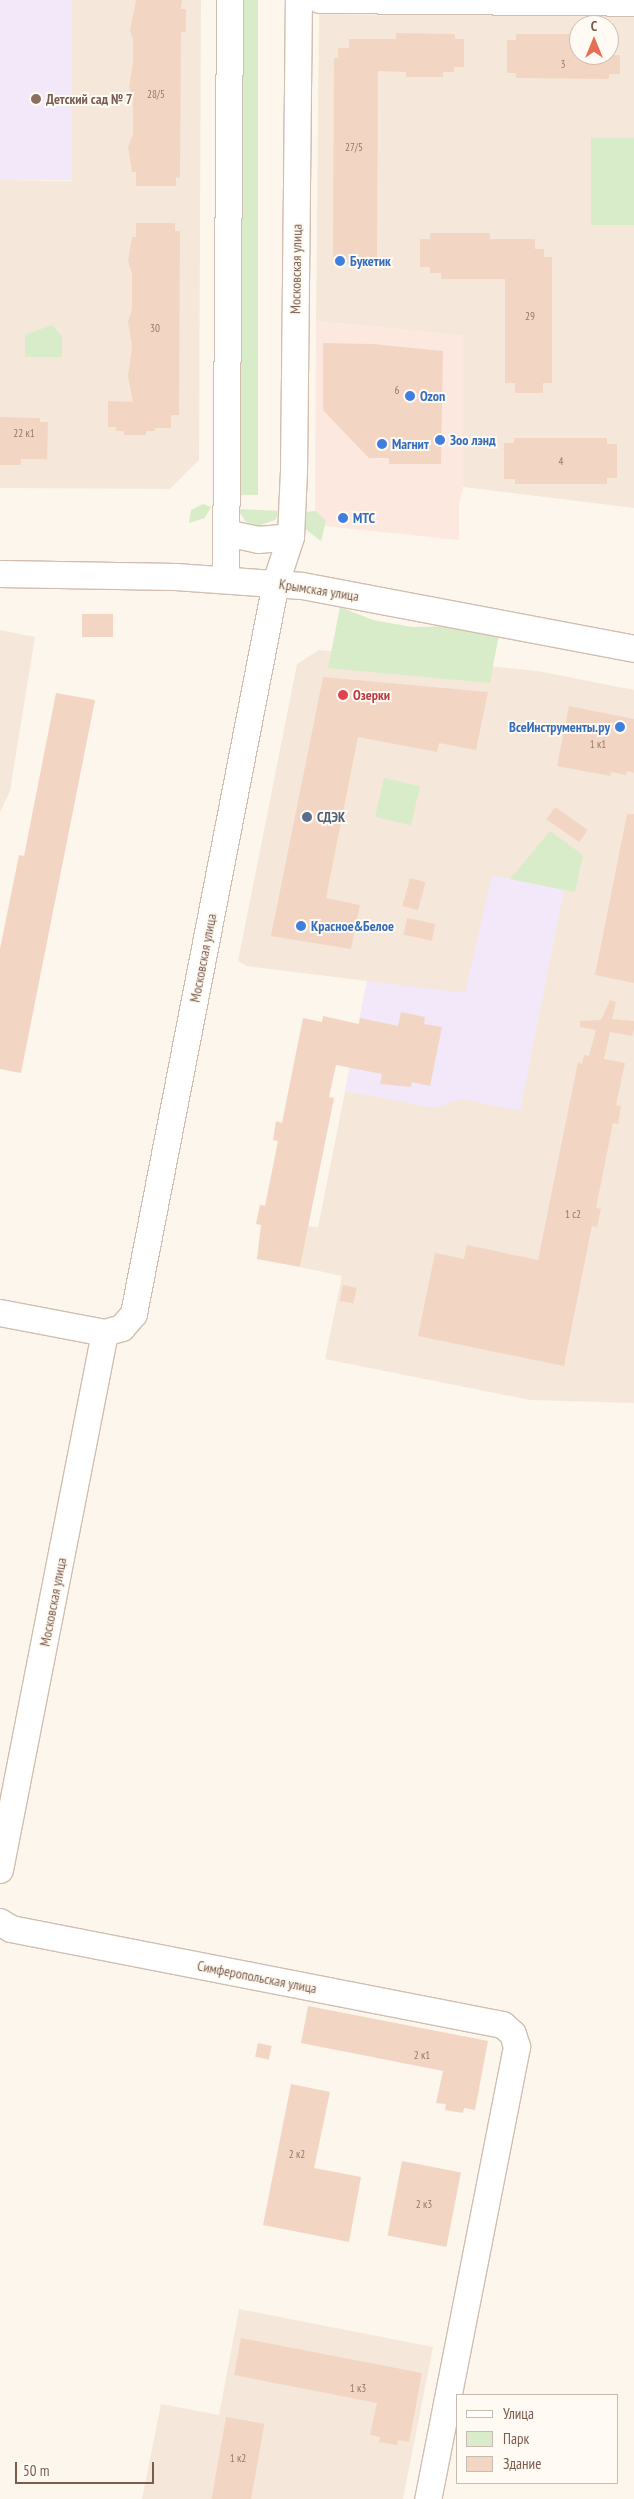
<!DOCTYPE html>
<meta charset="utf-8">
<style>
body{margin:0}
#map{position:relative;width:634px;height:2499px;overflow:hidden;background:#fdf6ec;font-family:"PT Sans Narrow",sans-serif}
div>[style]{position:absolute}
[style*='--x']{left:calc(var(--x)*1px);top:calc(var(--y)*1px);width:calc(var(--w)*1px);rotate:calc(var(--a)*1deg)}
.residential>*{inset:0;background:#f5e8da}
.commercial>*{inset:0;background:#fde8e0}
.education>*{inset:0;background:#f3e8fa;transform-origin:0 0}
.green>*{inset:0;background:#d8ecc9;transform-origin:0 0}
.building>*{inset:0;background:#f3d5c3;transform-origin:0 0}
.roads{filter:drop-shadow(1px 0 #d1beb0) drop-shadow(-1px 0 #d1beb0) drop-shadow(0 1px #d1beb0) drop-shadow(0 -1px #d1beb0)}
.minor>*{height:26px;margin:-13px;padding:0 13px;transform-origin:13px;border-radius:13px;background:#fff}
.dots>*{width:14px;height:14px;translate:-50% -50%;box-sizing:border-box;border:2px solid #fffaf3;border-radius:50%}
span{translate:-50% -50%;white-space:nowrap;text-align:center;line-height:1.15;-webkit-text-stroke:4px #fffaf3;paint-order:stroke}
.number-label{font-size:11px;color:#987a6a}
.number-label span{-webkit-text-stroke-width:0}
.education-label{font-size:14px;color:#785e54;font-weight:700}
.left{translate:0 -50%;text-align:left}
.shop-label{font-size:14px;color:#366cbe;font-weight:700}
.right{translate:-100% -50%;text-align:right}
.street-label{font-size:14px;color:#7a5c4d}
.health-label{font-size:14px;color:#be3a42;font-weight:700}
.service-label{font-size:14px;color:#4e5e75;font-weight:700}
.legend{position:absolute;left:456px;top:2394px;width:162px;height:90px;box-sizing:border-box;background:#fffaf3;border:1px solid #cabbb1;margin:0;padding:6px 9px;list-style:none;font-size:15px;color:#7a5c4d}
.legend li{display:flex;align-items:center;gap:10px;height:25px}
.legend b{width:25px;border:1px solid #cabbb1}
.north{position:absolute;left:569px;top:15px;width:50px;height:50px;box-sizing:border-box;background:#fffaf3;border:1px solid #cabbb1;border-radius:50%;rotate:0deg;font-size:14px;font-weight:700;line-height:20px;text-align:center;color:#7a5c4d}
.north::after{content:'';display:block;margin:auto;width:18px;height:22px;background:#e76f51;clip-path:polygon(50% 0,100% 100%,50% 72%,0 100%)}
.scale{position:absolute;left:15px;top:2462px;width:139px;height:22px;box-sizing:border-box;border:2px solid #7a5c4d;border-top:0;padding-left:6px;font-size:15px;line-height:18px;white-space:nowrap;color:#7a5c4d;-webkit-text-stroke:4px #fffaf3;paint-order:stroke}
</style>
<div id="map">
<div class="residential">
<i style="clip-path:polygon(72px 0,201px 0,199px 460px,170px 489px,0 488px,0 180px,71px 181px)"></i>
<i style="clip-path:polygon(evenodd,319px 14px,634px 16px,634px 508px,463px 487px,463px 336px,316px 321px,319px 14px,579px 25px,609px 25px,609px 55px,579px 55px,579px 25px)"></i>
<i style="clip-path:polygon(0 630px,35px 637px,10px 791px,0 812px)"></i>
<i style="clip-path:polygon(319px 650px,538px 671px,634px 690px,634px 1403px,530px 1400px,325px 1359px,342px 1276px,300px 1267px,308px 1226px,318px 1227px,367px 981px,246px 966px,238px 961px,297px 664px)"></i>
<i style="clip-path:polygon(239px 2309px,433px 2347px,403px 2499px,142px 2499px,161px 2404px,219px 2415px)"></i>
</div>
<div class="commercial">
<i style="clip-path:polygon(316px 321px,463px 336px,463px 487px,459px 504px,459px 540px,315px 525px)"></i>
</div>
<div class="education">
<i style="left:0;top:0;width:72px;height:180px"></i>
<i style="clip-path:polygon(492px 875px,564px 890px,520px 1111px,462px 1099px,434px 1108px,345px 1091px,367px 981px,465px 993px)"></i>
</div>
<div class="green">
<i style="left:241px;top:0;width:17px;height:495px"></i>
<i style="left:591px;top:138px;width:43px;height:87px"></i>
<i style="clip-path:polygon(52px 325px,62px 336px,62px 357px,25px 357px,25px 335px)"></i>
<i style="clip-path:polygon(203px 504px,211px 507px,205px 518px,189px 523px,191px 510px)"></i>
<i style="clip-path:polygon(237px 509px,281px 511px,275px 520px,258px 526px,246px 522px)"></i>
<i style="clip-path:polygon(316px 511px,326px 521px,321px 541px,304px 528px,303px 512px)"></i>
<i style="clip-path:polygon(340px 607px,373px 620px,412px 627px,457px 626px,499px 634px,490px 683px,328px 668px)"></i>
<i style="left:384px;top:778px;width:37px;height:40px;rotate:13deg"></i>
<i style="clip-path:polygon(550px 831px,583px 855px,575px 892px,510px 879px)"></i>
</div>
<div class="building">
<i style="clip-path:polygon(136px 0,182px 0,181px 9px,186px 9px,186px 32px,181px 32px,180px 178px,176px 177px,176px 186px,136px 186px,136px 172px,132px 172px,128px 147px,133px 135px,133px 100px,129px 87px,133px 63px,133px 40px,130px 30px)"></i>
<i style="clip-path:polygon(396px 33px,455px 34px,455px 39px,464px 39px,464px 67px,454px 67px,454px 72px,443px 72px,443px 77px,406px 77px,406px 72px,378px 71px,377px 264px,337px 264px,337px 257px,333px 257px,334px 58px,338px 58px,338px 48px,349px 48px,349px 39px,396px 39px)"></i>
<i style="clip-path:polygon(516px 34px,579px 34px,579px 55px,620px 55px,620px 74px,609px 74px,609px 79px,516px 78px,516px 73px,507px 73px,507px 40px,516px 40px)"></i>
<i style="clip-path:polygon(136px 223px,175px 223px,175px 231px,180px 231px,179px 415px,171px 415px,171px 428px,155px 428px,155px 431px,146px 431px,146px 435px,124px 435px,124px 431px,116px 431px,116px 427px,108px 427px,108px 401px,133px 402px,128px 376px,132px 346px,128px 322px,132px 309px,132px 274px,128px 261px,132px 237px,136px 237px)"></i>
<i style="clip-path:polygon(430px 233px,490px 233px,490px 239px,535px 239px,535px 249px,544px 249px,544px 257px,552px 257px,552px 383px,543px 383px,543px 393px,515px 393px,515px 383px,505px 383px,505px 279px,441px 279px,441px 273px,430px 273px,430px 267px,420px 267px,420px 239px,430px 239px)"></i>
<i style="clip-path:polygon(323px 343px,373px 344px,443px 351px,441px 464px,389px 464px,389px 458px,369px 458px,363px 452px,323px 410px)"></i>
<i style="clip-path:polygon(0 417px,40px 418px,40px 422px,48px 422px,47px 459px,21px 459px,21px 465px,0 465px)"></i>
<i style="clip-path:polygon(514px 438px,607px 438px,607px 444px,617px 444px,617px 478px,607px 478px,607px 484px,515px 484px,515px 479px,504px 479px,504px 443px,514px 443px)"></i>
<i style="left:82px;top:614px;width:31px;height:23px"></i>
<i style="clip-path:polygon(323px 677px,488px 692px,476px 750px,439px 743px,437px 752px,358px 737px,326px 898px,360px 905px,351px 949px,271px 936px)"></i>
<i style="clip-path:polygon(56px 693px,95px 700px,21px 1073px,0 1069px,0 949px,19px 855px,24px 856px)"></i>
<i style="clip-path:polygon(569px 706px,634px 719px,634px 773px,627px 771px,626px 775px,611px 772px,610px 776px,557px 766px)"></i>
<i style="left:555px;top:807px;width:40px;height:15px;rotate:35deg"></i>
<i style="clip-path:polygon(627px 814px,634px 814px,634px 983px,595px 975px)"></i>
<i style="left:410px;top:878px;width:16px;height:29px;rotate:15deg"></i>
<i style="left:407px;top:918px;width:29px;height:17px;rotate:12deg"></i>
<i style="clip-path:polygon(610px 1000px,616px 1002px,612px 1019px,634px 1021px,634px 1028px,632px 1036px,610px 1032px,604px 1059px,625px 1063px,616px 1105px,621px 1106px,618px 1124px,613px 1123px,596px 1208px,601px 1209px,597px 1227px,592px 1226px,564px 1366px,418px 1336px,435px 1253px,464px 1259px,467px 1245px,538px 1260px,578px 1062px,582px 1064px,584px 1055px,589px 1056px,596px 1030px,580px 1027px,580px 1021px,601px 1020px)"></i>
<i style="clip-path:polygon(401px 1012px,425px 1017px,424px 1024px,442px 1027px,430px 1086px,412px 1082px,411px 1087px,380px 1084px,382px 1074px,336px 1065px,329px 1097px,334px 1098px,300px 1267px,257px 1259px,261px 1225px,256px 1224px,260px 1205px,265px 1206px,278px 1141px,273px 1140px,276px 1121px,282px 1123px,303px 1018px,322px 1022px,323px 1016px,359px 1024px,360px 1018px,398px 1026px)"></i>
<i style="left:343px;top:1285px;width:14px;height:16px;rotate:12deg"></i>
<i style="clip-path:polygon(308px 2006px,488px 2041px,475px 2110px,464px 2108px,463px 2113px,445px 2110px,446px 2104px,436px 2103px,443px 2071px,301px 2043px)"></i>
<i style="left:258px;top:2043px;width:14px;height:14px;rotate:12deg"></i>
<i style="clip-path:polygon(291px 2084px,330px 2092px,314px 2168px,361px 2177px,349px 2242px,263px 2225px)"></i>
<i style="left:402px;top:2161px;width:60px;height:76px;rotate:11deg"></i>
<i style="clip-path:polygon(241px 2338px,422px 2373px,409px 2442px,398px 2440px,397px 2445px,379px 2442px,380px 2437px,370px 2435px,377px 2403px,234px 2375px)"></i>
<i style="left:226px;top:2417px;width:39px;height:84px;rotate:10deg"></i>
</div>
<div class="roads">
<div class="minor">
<i style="--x:320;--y:0;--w:314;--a:0.5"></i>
<i style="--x:226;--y:533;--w:33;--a:12"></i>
<i style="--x:258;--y:540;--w:33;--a:-5"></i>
<i style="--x:0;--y:574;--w:176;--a:1"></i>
<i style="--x:176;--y:577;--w:126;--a:4.1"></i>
<i style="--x:302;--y:586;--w:338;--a:10.7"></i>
<i style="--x:226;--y:579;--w:579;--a:-89.6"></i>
<i style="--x:0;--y:1313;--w:107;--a:10.8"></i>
<i style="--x:105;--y:1333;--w:18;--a:-16"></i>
<i style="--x:122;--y:1328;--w:18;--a:-49"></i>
<i style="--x:134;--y:1314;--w:745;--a:-79.01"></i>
<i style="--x:276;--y:583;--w:48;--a:-71.9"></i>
<i style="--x:291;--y:537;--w:65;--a:-87.4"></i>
<i style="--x:294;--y:472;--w:472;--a:-89.4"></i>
<i style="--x:0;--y:1870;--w:547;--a:-78.94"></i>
<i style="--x:0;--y:1922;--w:13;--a:32"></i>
<i style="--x:11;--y:1929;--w:501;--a:11.04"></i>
<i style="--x:503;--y:2025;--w:13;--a:42"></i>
<i style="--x:513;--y:2034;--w:14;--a:73"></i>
<i style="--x:517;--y:2047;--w:461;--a:101.1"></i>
</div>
</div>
<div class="dots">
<i style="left:36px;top:99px;background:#8d6e63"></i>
<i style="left:340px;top:261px;background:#3f7fe0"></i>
<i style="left:410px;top:396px;background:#3f7fe0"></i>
<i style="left:440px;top:440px;background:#3f7fe0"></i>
<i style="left:382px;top:444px;background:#3f7fe0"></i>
<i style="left:343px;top:518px;background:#3f7fe0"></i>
<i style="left:343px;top:695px;background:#e0444e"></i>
<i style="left:620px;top:727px;background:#3f7fe0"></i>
<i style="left:307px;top:817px;background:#5c6f8a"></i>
<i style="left:301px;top:926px;background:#3f7fe0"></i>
</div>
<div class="number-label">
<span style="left:563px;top:64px">3</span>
<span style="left:156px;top:94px">28/5</span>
<span style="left:354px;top:147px">27/5</span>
<span style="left:530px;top:316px">29</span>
<span style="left:155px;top:328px">30</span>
<span style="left:397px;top:390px">6</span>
<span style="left:24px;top:433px">22 к1</span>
<span style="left:561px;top:461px">4</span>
<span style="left:598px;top:744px">1 к1</span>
<span style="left:573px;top:1214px">1 с2</span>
<span style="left:422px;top:2055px">2 к1</span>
<span style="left:297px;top:2154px">2 к2</span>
<span style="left:424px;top:2204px">2 к3</span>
<span style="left:358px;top:2388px">1 к3</span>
<span style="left:238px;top:2458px">1 к2</span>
</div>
<div class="education-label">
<span class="left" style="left:46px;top:99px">Детский сад № 7</span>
</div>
<div class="shop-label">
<span class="left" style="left:350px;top:261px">Букетик</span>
<span class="left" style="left:420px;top:396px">Ozon</span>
<span class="left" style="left:450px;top:440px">Зоо лэнд</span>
<span class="left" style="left:392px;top:444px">Магнит</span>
<span class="left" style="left:353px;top:518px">МТС</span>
<span class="right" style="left:610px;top:727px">ВсеИнструменты.ру</span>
<span class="left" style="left:311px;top:926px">Красное&amp;Белое</span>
</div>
<div class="street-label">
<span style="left:296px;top:269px;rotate:-89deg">Московская улица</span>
<span style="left:319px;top:590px;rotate:9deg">Крымская улица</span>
<span style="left:203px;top:958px;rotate:-79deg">Московская улица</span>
<span style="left:53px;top:1602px;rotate:-79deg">Московская улица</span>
<span style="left:257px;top:1977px;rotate:11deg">Симферопольская улица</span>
</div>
<div class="health-label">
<span class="left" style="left:353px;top:695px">Озерки</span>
</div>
<div class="service-label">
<span class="left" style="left:317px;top:817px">СДЭК</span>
</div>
<ul class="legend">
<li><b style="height:6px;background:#fff"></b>Улица</li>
<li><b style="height:14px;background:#d8ecc9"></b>Парк</li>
<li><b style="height:14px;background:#f3d5c3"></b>Здание</li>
</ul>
<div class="north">С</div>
<div class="scale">50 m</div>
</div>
